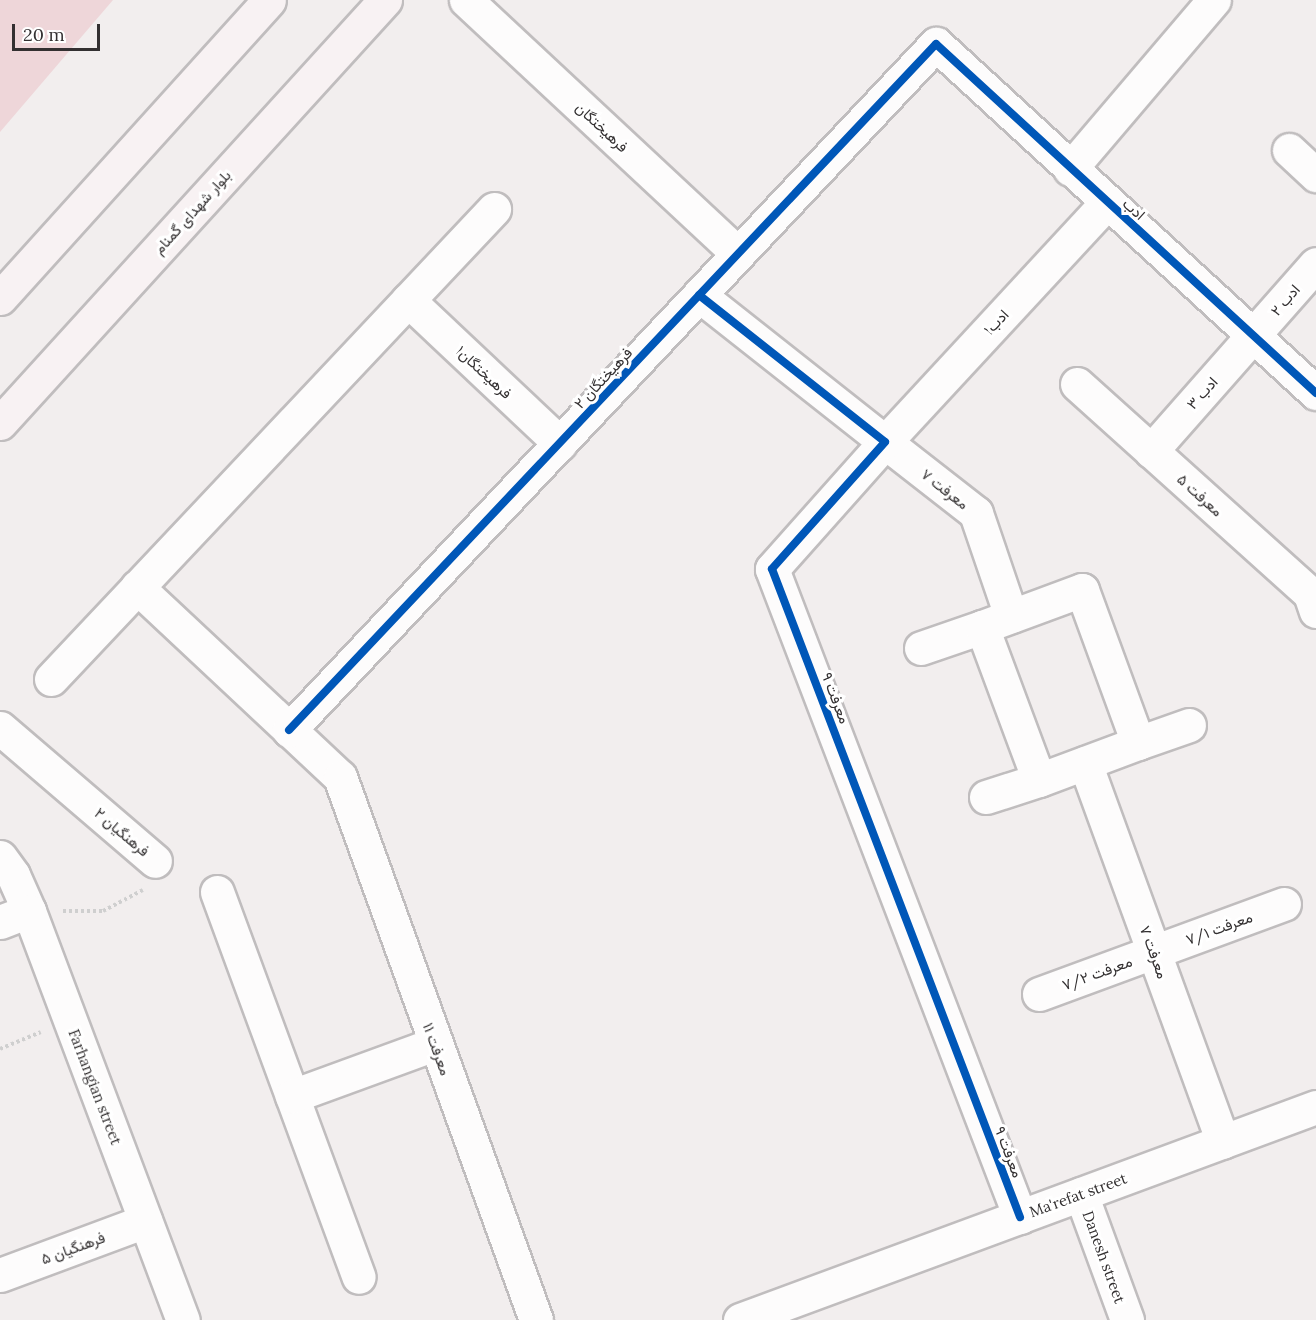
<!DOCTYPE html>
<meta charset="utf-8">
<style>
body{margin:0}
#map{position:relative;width:1316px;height:1320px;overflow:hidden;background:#f2eeee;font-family:Lora,Vazirmatn,serif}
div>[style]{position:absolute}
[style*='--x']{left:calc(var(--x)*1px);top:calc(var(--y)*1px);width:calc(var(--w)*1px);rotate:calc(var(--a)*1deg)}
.green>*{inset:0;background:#eed6d9}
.path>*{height:4px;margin-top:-2px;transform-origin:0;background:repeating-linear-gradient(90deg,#cfcfcf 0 3px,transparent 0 6px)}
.roads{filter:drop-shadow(2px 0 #c0bdbe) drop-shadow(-2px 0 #c0bdbe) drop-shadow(0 2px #c0bdbe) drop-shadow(0 -2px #c0bdbe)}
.minor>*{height:33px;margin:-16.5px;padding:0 16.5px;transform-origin:16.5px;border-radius:16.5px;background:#fdfcfc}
.major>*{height:33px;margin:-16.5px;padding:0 16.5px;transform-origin:16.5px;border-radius:16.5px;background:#f8f2f3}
.cycleway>*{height:8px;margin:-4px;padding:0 4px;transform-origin:4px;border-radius:4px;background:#0057b8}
span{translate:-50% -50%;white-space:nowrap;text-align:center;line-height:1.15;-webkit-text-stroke:6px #fff;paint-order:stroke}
.street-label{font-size:15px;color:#333031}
.scale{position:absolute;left:12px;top:24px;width:88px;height:27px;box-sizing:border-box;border:3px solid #333031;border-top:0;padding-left:8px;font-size:18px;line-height:21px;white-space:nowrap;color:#333031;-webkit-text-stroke:4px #fff;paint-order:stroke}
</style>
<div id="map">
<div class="green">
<i style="clip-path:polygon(0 0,113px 0,0 132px)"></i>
</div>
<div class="path">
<i style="--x:63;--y:911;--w:40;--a:0"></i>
<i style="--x:103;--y:911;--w:45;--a:-27.7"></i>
<i style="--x:0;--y:1049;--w:44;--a:-22.5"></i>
</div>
<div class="roads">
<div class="minor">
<i style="--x:466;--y:0;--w:372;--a:43"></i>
<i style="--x:1289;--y:150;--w:37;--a:43"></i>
<i style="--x:1070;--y:169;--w:222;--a:-49.6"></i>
<i style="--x:699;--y:295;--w:237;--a:38.3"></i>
<i style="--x:885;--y:442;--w:170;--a:131.7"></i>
<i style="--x:772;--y:569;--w:694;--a:69.06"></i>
<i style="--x:408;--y:300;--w:209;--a:43.3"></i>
<i style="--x:1077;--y:384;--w:314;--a:42"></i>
<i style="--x:1310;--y:594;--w:18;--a:71"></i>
<i style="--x:1151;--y:451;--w:249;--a:-48.6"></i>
<i style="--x:137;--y:587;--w:278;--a:43.1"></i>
<i style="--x:340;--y:777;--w:577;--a:70.15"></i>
<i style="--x:1011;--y:616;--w:109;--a:-108.8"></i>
<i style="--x:976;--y:513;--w:115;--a:-142"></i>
<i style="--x:885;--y:442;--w:327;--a:-47.2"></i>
<i style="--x:921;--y:648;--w:65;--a:-19"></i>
<i style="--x:51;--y:679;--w:646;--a:-46.69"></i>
<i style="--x:0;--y:728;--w:204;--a:40.6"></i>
<i style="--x:289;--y:730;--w:943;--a:-46.68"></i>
<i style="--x:936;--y:44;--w:516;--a:42.57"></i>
<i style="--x:1138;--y:743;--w:54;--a:-19.4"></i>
<i style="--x:1085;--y:763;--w:403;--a:70"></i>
<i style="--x:986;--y:797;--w:56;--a:-17.8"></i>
<i style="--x:1039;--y:780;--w:106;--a:-20.5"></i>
<i style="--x:1138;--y:743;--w:163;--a:-110.1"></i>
<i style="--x:1082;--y:590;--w:107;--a:159.7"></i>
<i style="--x:982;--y:627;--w:163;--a:69.6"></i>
<i style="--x:0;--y:857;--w:22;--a:54"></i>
<i style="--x:13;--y:875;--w:39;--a:66"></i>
<i style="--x:29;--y:911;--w:437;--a:69.4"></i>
<i style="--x:217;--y:892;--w:410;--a:69.8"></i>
<i style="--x:0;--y:922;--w:31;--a:-21"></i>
<i style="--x:1039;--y:994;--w:261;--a:-20.2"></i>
<i style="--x:292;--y:1096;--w:152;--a:-20"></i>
<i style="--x:1081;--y:1194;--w:134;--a:69.9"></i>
<i style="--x:0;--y:1275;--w:155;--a:-20.4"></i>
<i style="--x:740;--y:1320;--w:614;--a:-20.29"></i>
</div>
<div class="major">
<i style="--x:0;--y:298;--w:401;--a:-47.9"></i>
<i style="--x:0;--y:423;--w:572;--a:-47.69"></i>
</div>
</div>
<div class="cycleway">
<i style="--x:699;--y:295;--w:237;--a:38.3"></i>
<i style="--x:885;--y:442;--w:170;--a:131.7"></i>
<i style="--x:772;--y:569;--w:694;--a:69.06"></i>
<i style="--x:289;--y:730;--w:943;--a:-46.68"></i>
<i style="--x:936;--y:44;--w:516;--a:42.57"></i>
</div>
<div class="street-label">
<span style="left:602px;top:127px;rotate:43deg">فرهیختگان</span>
<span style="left:1134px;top:209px;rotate:42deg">ادب</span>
<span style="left:192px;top:212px;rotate:-48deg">بلوار شهدای گمنام</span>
<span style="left:1285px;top:300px;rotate:-49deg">ادب ۲</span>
<span style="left:996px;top:322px;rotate:-47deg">ادب۱</span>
<span style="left:484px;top:372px;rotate:43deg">فرهیختگان۱</span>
<span style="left:603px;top:378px;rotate:-47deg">فرهیختگان ۲</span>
<span style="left:1202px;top:393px;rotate:-48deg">ادب ۳</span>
<span style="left:945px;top:489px;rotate:38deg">معرفت ۷</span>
<span style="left:1200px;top:495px;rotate:42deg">معرفت ۵</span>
<span style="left:836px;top:698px;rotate:69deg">معرفت ۹</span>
<span style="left:122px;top:832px;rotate:40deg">فرهنگیان ۲</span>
<span style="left:1219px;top:928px;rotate:-20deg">معرفت ۷/۱</span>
<span style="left:1154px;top:952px;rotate:70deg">معرفت ۷</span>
<span style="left:1097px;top:973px;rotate:-20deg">معرفت ۷/۲</span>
<span style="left:437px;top:1049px;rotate:70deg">معرفت ۱۱</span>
<span style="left:95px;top:1087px;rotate:69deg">Farhangian street</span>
<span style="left:1009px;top:1152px;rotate:69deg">معرفت ۹</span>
<span style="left:1078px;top:1195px;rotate:-20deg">Ma'refat street</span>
<span style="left:73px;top:1248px;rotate:-20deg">فرهنگیان ۵</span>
<span style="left:1104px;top:1257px;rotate:70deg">Danesh street</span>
</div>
<div class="scale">20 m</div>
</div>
